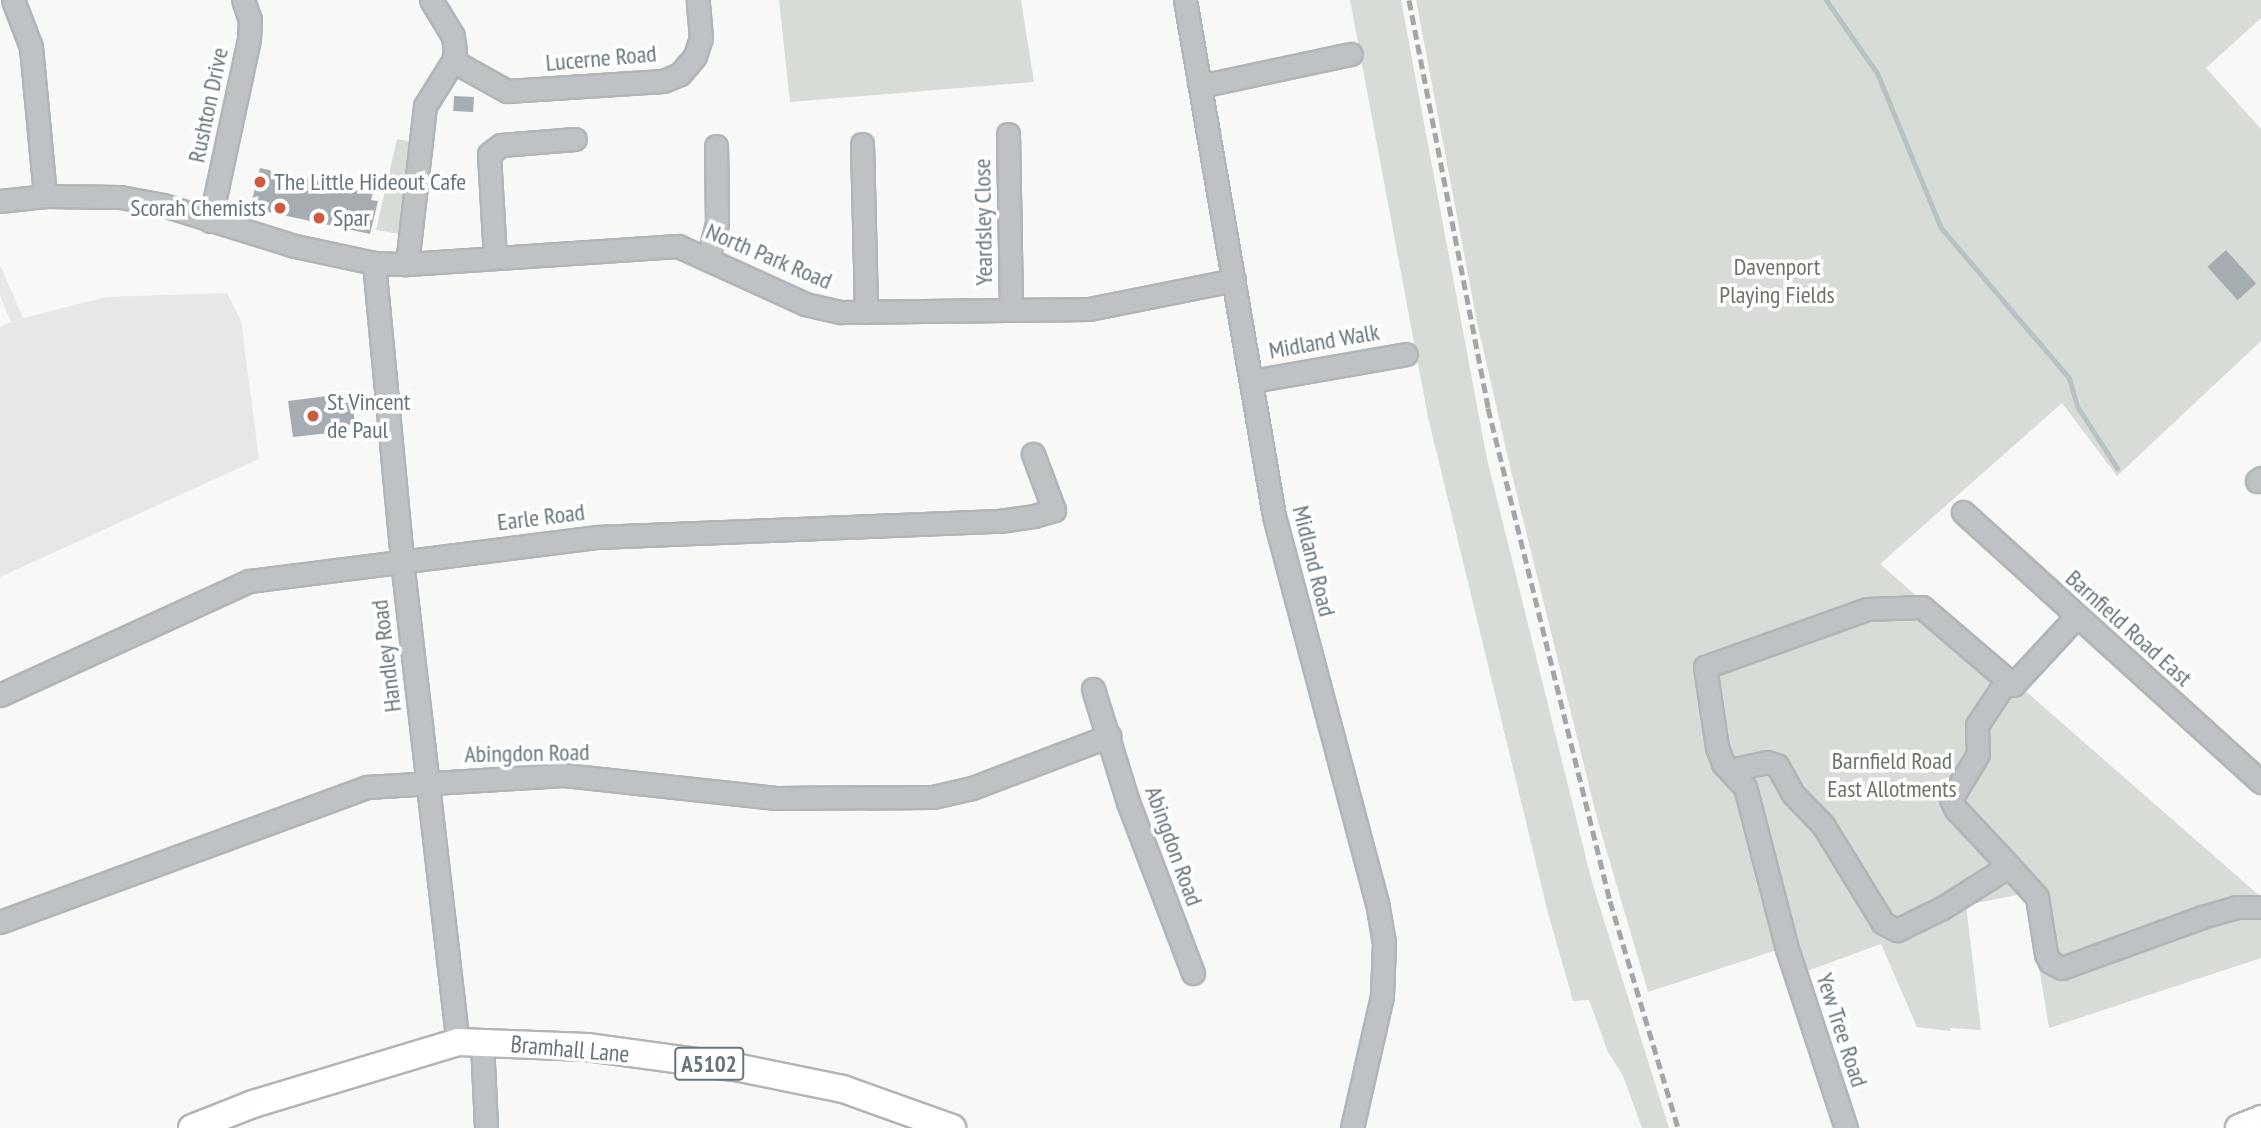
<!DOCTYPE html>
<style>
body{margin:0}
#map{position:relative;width:2261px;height:1128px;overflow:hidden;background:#f8f8f6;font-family:"PT Sans Narrow",sans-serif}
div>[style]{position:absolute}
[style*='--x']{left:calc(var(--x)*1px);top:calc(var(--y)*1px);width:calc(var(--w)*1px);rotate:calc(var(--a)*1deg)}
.built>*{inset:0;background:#e6e7e6}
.green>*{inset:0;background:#d8dcd6}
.stream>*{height:5px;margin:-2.5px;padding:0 2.5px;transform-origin:2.5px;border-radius:2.5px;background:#b7c2c5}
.building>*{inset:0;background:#a6adb2;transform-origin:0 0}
.roads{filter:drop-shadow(2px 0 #b0b5b8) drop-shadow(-2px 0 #b0b5b8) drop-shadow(0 2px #b0b5b8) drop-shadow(0 -2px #b0b5b8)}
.minor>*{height:21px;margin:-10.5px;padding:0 10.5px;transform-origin:10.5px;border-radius:10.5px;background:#bec2c5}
.major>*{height:26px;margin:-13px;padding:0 13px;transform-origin:13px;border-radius:13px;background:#fff}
.rail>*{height:5px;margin-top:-2.5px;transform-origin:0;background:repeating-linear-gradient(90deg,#a0a7ab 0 10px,transparent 0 15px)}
.dots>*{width:19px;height:19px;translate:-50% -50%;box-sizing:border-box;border:4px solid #fff;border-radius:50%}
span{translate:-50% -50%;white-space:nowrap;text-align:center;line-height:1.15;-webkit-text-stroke:7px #fff;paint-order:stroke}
.shield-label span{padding:2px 5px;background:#fff;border:2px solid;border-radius:5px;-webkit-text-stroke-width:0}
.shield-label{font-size:23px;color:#66757d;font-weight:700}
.street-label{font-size:24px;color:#66757d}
.poi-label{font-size:24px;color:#66757d}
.left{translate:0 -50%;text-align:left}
.right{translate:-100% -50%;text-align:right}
.park-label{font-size:24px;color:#697665}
</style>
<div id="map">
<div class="built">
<i style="clip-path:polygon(0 265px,23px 318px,106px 297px,227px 293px,241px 321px,259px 459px,0 577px,0 327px,11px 322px,0 296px)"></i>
</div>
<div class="green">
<i style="clip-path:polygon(779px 0,1021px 0,1034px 82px,790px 102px)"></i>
<i style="clip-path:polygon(1350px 0,1401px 0,1487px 459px,1592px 882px,1669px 1128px,1642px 1128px,1623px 1076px,1608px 1052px,1589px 1000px,1573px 1001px,1548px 913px,1428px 417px)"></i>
<i style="clip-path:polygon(1416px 0,2261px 0,2261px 18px,2206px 68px,2261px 129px,2261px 341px,2117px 476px,2062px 403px,1880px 564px,2261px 897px,2261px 958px,2049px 1028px,2027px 893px,1966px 905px,1981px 1030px,1950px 1028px,1950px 1031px,1917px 1027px,1881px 944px,1799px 974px,1783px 948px,1648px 992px,1597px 818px,1512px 475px,1477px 322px)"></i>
<i style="clip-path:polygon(397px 139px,412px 142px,400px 234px,376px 230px)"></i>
</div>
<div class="stream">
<i style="--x:1826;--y:0;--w:89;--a:55.1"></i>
<i style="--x:1877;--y:73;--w:168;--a:67.6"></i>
<i style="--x:1941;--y:228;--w:197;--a:49.5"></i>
<i style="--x:2069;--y:378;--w:29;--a:74"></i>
<i style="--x:2077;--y:406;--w:74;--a:57.2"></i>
</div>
<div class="building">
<i style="left:454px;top:96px;width:20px;height:15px;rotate:3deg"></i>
<i style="clip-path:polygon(260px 168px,373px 193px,371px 200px,378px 201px,370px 234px,250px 208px)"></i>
<i style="left:2226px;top:250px;width:45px;height:25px;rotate:48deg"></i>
<i style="clip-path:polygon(351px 393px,355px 424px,337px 426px,338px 432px,293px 437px,288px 401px)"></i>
</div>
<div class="roads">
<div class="minor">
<i style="--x:13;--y:0;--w:50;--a:69"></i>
<i style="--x:31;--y:47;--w:150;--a:84.6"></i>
<i style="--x:1185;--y:0;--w:524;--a:80.21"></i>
<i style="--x:1274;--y:516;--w:400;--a:75.1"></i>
<i style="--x:1377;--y:902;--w:42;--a:80.3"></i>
<i style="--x:1384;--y:943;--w:53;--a:92.2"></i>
<i style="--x:1382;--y:996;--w:135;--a:102.8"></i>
<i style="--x:453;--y:61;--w:62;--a:29.1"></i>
<i style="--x:507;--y:91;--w:156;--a:-3.7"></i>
<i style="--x:663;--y:81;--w:18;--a:-22"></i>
<i style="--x:680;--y:74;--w:23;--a:-50"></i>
<i style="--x:695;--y:56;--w:19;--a:-72"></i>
<i style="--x:701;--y:38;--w:38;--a:-95"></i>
<i style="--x:1200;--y:86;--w:154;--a:-12"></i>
<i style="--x:1008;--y:134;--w:175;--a:89"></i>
<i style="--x:862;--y:144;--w:168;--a:88.6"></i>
<i style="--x:0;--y:201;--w:45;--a:-6.3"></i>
<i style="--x:45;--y:196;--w:75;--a:0.8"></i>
<i style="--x:120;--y:197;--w:44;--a:10.5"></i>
<i style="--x:163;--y:205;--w:138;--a:17.3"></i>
<i style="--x:295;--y:246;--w:81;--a:12.1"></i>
<i style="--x:374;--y:263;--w:33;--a:2"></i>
<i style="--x:407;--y:264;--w:272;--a:-3.8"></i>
<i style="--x:678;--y:246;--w:140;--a:24.5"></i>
<i style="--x:805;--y:304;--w:37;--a:13"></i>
<i style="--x:841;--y:312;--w:248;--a:-0.7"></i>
<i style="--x:1089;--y:309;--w:148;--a:-11.3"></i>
<i style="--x:210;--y:221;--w:186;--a:-77.9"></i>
<i style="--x:249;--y:39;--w:19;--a:-87"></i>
<i style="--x:250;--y:20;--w:21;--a:-109"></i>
<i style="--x:495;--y:258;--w:104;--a:-93.3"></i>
<i style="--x:489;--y:154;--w:15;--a:-37"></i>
<i style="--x:501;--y:145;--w:74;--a:-4.6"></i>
<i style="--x:708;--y:259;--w:36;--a:-76"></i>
<i style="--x:717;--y:224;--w:78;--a:-90.7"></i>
<i style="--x:374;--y:263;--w:299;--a:84.6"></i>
<i style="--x:402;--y:561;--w:484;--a:83.4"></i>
<i style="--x:407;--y:264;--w:159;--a:-83.5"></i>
<i style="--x:425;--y:106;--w:53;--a:-58.1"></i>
<i style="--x:453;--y:61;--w:10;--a:-79"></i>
<i style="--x:455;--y:51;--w:15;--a:-98"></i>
<i style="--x:453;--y:36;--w:42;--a:-121.4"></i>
<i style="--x:1252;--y:381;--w:156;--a:-9.9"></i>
<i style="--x:2257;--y:481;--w:5;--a:-37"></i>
<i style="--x:1963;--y:512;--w:402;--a:42.2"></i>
<i style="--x:1093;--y:689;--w:118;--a:72.8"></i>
<i style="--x:1128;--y:802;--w:183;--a:69.2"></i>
<i style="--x:0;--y:695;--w:274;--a:-24.6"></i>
<i style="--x:249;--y:581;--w:351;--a:-7.2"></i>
<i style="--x:597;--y:537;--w:402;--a:-2.3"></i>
<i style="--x:999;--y:521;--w:35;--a:-8"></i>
<i style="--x:1034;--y:516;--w:21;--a:-17"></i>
<i style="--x:1054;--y:510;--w:60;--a:-110.6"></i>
<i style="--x:1730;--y:770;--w:38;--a:-12"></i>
<i style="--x:1767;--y:762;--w:10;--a:17"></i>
<i style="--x:1777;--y:765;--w:33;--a:61"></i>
<i style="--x:1793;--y:794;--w:43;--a:45.9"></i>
<i style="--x:1823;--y:825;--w:115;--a:58.5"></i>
<i style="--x:1883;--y:923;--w:16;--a:27"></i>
<i style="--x:1897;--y:930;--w:50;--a:-26.1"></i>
<i style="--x:1942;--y:908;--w:79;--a:-32.1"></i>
<i style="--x:2009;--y:866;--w:79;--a:-133"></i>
<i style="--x:1955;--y:808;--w:10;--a:-114"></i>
<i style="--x:1951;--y:799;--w:52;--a:-59"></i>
<i style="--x:1978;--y:754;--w:29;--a:-92"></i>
<i style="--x:1977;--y:725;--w:54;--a:-56.3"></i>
<i style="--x:2009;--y:866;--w:42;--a:47.9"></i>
<i style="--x:2037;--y:897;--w:58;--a:81"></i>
<i style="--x:2046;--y:954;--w:9;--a:63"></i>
<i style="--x:2050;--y:962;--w:13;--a:27"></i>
<i style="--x:2062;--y:968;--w:149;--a:-20"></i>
<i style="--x:2202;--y:917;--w:36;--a:-16"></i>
<i style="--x:2237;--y:907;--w:24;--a:0"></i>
<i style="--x:0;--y:922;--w:391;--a:-20.2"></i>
<i style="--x:367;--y:787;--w:197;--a:-3.5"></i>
<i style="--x:564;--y:775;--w:213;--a:6.2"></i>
<i style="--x:776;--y:798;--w:157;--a:-0.4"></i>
<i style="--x:933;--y:797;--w:40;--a:-13"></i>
<i style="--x:972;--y:788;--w:147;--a:-20.8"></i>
<i style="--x:482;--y:1042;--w:86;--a:87.3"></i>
<i style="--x:1846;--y:1128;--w:188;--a:-108.2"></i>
<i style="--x:1787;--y:949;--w:167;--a:-104.5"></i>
<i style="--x:1745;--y:787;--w:33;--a:-133"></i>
<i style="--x:1723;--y:763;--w:17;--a:-111"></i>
<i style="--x:1717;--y:747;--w:81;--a:-98.5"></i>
<i style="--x:1705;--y:667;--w:172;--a:-19.7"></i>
<i style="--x:1867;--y:609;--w:55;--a:-2.1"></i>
<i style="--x:1922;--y:607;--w:120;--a:40.6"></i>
<i style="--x:2013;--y:685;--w:94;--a:-47.2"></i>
</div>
<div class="major">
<i style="--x:192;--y:1128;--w:66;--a:-21.5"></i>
<i style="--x:253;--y:1104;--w:214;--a:-16.8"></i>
<i style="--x:458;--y:1042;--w:129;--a:2.2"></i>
<i style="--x:587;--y:1047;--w:154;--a:7.8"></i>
<i style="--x:740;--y:1068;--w:105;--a:11.5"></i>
<i style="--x:843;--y:1089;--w:116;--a:19.7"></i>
<i style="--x:2239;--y:1128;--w:24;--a:-22"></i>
</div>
</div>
<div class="rail">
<i style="--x:1409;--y:0;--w:416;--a:79"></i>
<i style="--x:1488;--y:408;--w:508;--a:76.1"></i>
<i style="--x:1610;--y:901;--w:237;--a:73.3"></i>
</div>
<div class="dots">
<i style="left:260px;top:182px;background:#cd5a41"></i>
<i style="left:280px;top:208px;background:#cd5a41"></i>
<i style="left:319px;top:218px;background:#cd5a41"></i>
<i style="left:313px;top:416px;background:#cd5a41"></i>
</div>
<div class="shield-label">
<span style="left:709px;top:1064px">A5102</span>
</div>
<div class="street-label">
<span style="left:601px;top:58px;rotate:-5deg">Lucerne Road</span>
<span style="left:208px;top:105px;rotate:-78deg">Rushton Drive</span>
<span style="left:983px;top:222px;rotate:-91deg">Yeardsley Close</span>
<span style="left:769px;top:256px;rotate:23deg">North Park Road</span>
<span style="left:1324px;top:341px;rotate:-10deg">Midland Walk</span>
<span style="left:541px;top:517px;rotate:-7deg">Earle Road</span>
<span style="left:1314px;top:561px;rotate:76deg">Midland Road</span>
<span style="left:2129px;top:628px;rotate:42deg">Barnfield Road East</span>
<span style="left:386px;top:656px;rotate:-97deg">Handley Road</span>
<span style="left:527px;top:753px;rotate:-1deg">Abingdon Road</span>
<span style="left:1174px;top:846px;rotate:70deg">Abingdon Road</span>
<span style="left:1842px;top:1030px;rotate:72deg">Yew Tree Road</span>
<span style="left:570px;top:1049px;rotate:5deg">Bramhall Lane</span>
</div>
<div class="poi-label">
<span class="left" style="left:274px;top:182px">The Little Hideout Cafe</span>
<span class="right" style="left:266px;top:208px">Scorah Chemists</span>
<span class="left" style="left:333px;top:218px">Spar</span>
<span class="left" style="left:327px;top:416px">St Vincent<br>de Paul</span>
</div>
<div class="park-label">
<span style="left:1777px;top:281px">Davenport<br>Playing Fields</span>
<span style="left:1892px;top:775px">Barnfield Road<br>East Allotments</span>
</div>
</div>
